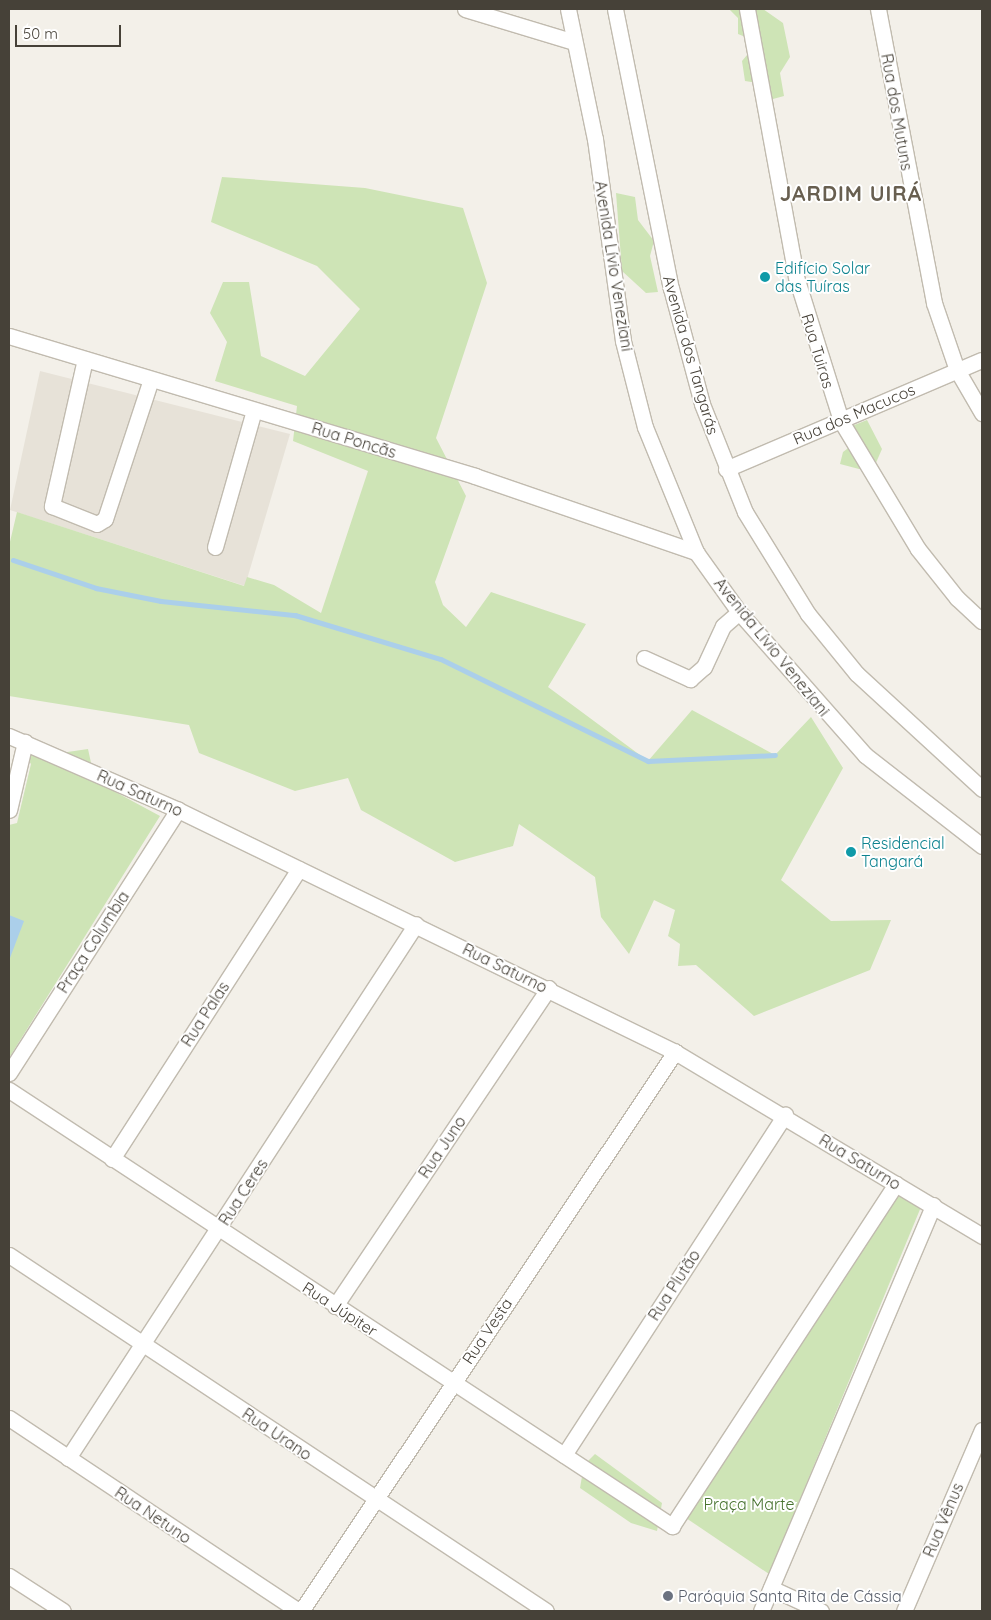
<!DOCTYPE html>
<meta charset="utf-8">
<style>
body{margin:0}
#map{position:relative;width:991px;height:1620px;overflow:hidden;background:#f3f0e9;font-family:Quicksand,sans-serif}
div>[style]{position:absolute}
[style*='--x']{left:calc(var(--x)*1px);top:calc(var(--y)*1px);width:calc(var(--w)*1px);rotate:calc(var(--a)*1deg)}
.residential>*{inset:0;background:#e7e2d8}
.green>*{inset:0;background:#cee4b6}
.water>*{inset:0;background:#abcfea}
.stream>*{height:4.5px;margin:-2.25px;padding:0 2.25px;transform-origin:2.25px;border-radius:2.25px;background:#abcfea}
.roads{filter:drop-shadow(1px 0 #c1bbaf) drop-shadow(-1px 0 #c1bbaf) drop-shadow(0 1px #c1bbaf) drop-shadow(0 -1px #c1bbaf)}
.street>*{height:15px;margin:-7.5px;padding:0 7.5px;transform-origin:7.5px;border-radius:7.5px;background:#fff}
.dots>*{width:14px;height:14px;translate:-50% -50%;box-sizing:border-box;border:2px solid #fff;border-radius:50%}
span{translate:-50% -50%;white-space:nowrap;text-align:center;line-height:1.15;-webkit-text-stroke:4px #fff;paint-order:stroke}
.street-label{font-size:16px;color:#464138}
.culture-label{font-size:16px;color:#0d838f}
.left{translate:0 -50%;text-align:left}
.park-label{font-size:16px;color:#487330}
.worship-label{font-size:16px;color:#5b616d}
.district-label{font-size:21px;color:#685f50;font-weight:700;letter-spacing:1px}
.frame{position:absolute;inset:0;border:10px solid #464138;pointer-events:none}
.scale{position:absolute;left:15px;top:25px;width:106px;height:22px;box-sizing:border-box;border:2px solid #464138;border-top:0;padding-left:6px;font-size:15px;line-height:18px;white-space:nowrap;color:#464138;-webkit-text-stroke:4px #fff;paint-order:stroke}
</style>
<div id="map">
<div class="residential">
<i style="clip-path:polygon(40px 371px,290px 434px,245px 586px,10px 510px)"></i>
</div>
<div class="green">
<i style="clip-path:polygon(729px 9px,763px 9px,783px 23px,790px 57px,780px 73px,784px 96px,773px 99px,764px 84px,745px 81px,742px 61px,758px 42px,738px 34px,738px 18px)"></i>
<i style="clip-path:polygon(222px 177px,365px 188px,463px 208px,487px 283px,436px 438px,466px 496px,435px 582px,443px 605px,466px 627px,491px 592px,586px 624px,548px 687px,648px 761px,692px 710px,775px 755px,811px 717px,843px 768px,781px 880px,831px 921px,891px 920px,870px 970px,754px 1016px,696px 965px,678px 966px,680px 944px,668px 936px,675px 910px,654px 900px,629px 954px,601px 917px,595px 877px,519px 824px,513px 846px,455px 862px,361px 810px,348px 778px,295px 791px,199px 753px,189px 725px,9px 696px,9px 546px,17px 512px,244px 586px,247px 577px,274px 585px,321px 613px,368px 471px,293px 441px,297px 406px,215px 381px,227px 342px,210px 313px,223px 282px,249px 282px,261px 356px,305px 376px,360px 309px,317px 266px,211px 222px)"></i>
<i style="clip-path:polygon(616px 193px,635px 197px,638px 220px,654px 241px,650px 256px,658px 292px,646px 293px,622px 271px)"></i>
<i style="clip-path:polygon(867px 420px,882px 449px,875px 465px,859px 469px,840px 464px,843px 452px,851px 446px,852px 426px)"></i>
<i style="clip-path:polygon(34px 748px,47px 755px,88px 749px,95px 781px,160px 816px,9px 1058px,9px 825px,17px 823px,31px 764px,27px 758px)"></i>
<i style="clip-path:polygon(895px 1193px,921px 1207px,769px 1574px,686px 1518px)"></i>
<i style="clip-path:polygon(595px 1454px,662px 1503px,657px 1531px,631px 1523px,580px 1488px,584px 1465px)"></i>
</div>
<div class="water">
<i style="clip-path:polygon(9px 915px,24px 921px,10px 958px,9px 958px)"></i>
</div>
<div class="stream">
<i style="--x:13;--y:560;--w:88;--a:18.6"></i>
<i style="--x:96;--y:588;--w:66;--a:11.3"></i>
<i style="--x:161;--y:601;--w:135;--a:6"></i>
<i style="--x:295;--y:615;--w:152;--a:16.8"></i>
<i style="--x:441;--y:659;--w:231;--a:26.2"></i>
<i style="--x:648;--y:761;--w:127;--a:-2.7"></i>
</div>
<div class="roads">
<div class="street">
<i style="--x:465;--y:9;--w:114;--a:16.8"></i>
<i style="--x:568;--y:9;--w:133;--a:78.3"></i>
<i style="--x:595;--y:139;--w:204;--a:82.1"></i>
<i style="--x:623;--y:341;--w:89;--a:75.7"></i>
<i style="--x:645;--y:427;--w:135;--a:67.8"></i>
<i style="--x:696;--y:552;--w:74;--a:54.4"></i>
<i style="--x:739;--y:612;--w:191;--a:48.6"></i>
<i style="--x:865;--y:755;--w:148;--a:37.9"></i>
<i style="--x:615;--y:9;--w:285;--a:78.7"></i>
<i style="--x:671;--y:288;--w:120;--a:75"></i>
<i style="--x:702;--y:404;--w:116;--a:68.3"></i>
<i style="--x:745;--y:512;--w:120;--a:58.3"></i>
<i style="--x:808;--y:614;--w:77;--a:50.8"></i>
<i style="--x:857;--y:674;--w:170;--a:42.6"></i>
<i style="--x:747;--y:9;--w:272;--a:79.6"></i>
<i style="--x:796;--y:277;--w:151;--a:72.6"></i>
<i style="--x:841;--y:421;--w:149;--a:59"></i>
<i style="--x:918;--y:549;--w:63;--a:51.5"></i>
<i style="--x:957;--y:598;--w:34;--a:43"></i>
<i style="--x:878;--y:9;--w:299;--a:79.2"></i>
<i style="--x:934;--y:303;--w:71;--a:71.1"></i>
<i style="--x:957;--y:370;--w:50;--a:59.8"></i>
<i style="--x:9;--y:336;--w:487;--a:16.7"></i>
<i style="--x:475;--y:476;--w:234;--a:19"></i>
<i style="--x:85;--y:359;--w:151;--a:102.7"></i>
<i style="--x:52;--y:506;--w:48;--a:21.8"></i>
<i style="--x:97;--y:524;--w:9;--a:-32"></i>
<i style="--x:105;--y:519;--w:147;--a:-71.8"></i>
<i style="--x:726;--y:469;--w:278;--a:-23.1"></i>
<i style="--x:215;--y:547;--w:142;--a:-74.1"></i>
<i style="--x:644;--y:658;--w:51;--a:24.5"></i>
<i style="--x:690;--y:679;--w:18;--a:-41"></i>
<i style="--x:704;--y:667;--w:45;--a:-65.1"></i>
<i style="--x:723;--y:626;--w:21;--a:-41"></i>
<i style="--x:9;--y:736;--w:184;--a:23.6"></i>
<i style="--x:178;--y:810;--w:553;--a:25.96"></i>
<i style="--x:675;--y:1052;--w:358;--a:30.9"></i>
<i style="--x:9;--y:810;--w:70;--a:-76.8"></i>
<i style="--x:9;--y:1073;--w:313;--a:-57.3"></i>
<i style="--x:9;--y:1090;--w:794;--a:33.33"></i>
<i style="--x:672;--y:1526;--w:409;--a:-56.8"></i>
<i style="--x:112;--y:1159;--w:345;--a:-57.2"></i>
<i style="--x:9;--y:1255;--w:644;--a:33.54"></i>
<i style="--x:335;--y:1306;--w:383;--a:-56.1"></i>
<i style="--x:9;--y:1418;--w:348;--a:33.7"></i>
<i style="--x:564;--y:1455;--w:406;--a:-57"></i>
<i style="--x:68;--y:1458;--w:637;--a:-56.91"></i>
<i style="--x:9;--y:1576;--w:64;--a:32.9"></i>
<i style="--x:771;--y:1588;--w:55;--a:24.7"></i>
<i style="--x:301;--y:1611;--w:673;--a:-56.22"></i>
<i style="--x:761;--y:1611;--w:441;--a:-67"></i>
<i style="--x:904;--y:1611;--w:197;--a:-66.7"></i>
</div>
</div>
<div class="dots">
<i style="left:765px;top:277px;background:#0f9aa8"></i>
<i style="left:851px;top:852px;background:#0f9aa8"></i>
<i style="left:668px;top:1596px;background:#6b7280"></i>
</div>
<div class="street-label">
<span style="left:897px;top:112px;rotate:80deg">Rua dos Mutuns</span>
<span style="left:614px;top:266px;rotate:81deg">Avenida Lívio Veneziani</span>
<span style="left:818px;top:351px;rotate:73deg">Rua Tuiras</span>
<span style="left:691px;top:355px;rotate:74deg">Avenida dos Tangarás</span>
<span style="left:854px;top:414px;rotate:-23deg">Rua dos Macucos</span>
<span style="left:354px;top:440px;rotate:17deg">Rua Poncãs</span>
<span style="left:772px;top:647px;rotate:51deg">Avenida Lívio Veneziani</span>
<span style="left:140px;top:793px;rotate:24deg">Rua Saturno</span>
<span style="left:93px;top:942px;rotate:-57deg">Praça Columbia</span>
<span style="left:505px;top:968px;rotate:26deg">Rua Saturno</span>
<span style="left:205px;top:1014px;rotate:-57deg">Rua Palas</span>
<span style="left:442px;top:1147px;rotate:-56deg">Rua Juno</span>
<span style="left:860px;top:1162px;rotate:31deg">Rua Saturno</span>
<span style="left:243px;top:1192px;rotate:-57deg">Rua Ceres</span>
<span style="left:674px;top:1285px;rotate:-57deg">Rua Plutão</span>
<span style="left:340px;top:1309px;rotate:33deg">Rua Júpiter</span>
<span style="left:487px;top:1331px;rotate:-56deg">Rua Vesta</span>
<span style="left:277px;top:1434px;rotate:34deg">Rua Urano</span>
<span style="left:153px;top:1515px;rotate:34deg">Rua Netuno</span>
<span style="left:943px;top:1520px;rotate:-67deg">Rua Vênus</span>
</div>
<div class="culture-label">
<span class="left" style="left:775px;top:277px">Edifício Solar<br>das Tuíras</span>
<span class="left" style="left:861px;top:852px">Residencial<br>Tangará</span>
</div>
<div class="park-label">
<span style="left:749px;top:1504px">Praça Marte</span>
</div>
<div class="worship-label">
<span class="left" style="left:678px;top:1596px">Paróquia Santa Rita de Cássia</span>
</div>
<div class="district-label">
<span style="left:851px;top:193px">JARDIM UIRÁ</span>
</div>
<div class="frame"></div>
<div class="scale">50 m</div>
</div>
